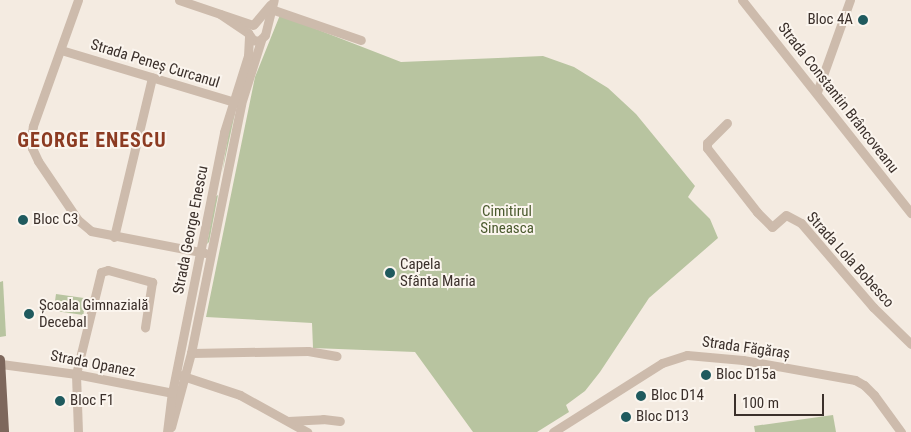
<!DOCTYPE html>
<meta charset="utf-8">
<style>
body{margin:0}
#map{position:relative;width:911px;height:432px;overflow:hidden;background:#f4ebe1;font-family:"Roboto Condensed",sans-serif}
div>[style]{position:absolute}
[style*='--x']{left:calc(var(--x)*1px);top:calc(var(--y)*1px);width:calc(var(--w)*1px);rotate:calc(var(--a)*1deg)}
.green>*{inset:0;background:#b8c4a0;transform-origin:0 0}
.minor>*{height:9px;margin:-4.5px;padding:0 4.5px;transform-origin:4.5px;border-radius:4.5px;background:#cdbbac}
.major>*{height:10px;margin:-5px;padding:0 5px;transform-origin:5px;border-radius:5px;background:#7d675c}
.dots>*{width:14px;height:14px;translate:-50% -50%;box-sizing:border-box;border:2px solid #fbf5ee;border-radius:50%}
span{translate:-50% -50%;white-space:nowrap;text-align:center;line-height:1.15;-webkit-text-stroke:4px #fbf5ee;paint-order:stroke}
.poi-label{font-size:15px;color:#3b302b}
.right{translate:-100% -50%;text-align:right}
.left{translate:0 -50%;text-align:left}
.street-label{font-size:15px;color:#3b302b}
.park-label{font-size:15px;color:#4a5a2e}
.district-label{font-size:20px;color:#8c3b22;font-weight:700;letter-spacing:1px}
.scale{position:absolute;left:734px;top:394px;width:90px;height:22px;box-sizing:border-box;border:2px solid #3b302b;border-top:0;padding-left:6px;font-size:15px;line-height:18px;white-space:nowrap;color:#3b302b;-webkit-text-stroke:4px #fbf5ee;paint-order:stroke}
</style>
<div id="map">
<div class="green">
<i style="clip-path:polygon(280px 15px,401px 62px,543px 56px,574px 67px,608px 88px,636px 114px,695px 186px,688px 197px,710px 219px,718px 238px,649px 298px,600px 372px,585px 391px,566px 405px,569px 412px,537px 432px,473px 432px,415px 352px,313px 348px,312px 323px,206px 317px,255px 77px)"></i>
<i style="clip-path:polygon(234px 111px,235px 113px,222px 173px,232px 112px)"></i>
<i style="clip-path:polygon(218px 195px,209px 242px,207px 244px,215px 197px)"></i>
<i style="clip-path:polygon(3px 281px,6px 336px,0 337px,0 282px)"></i>
<i style="left:56px;top:294px;width:30px;height:17px;rotate:8deg"></i>
<i style="clip-path:polygon(833px 415px,836px 432px,755px 432px,754px 426px)"></i>
</div>
<div class="minor">
<i style="--x:78;--y:0;--w:134;--a:109.7"></i>
<i style="--x:33;--y:126;--w:11;--a:100"></i>
<i style="--x:31;--y:137;--w:11;--a:85"></i>
<i style="--x:32;--y:148;--w:14;--a:65"></i>
<i style="--x:38;--y:161;--w:71;--a:55.9"></i>
<i style="--x:78;--y:220;--w:17;--a:40"></i>
<i style="--x:91;--y:231;--w:116;--a:10.9"></i>
<i style="--x:179;--y:0;--w:78;--a:18.7"></i>
<i style="--x:742;--y:0;--w:272;--a:51.6"></i>
<i style="--x:271;--y:9;--w:95;--a:19"></i>
<i style="--x:220;--y:14;--w:34;--a:34"></i>
<i style="--x:248;--y:33;--w:9;--a:54"></i>
<i style="--x:253;--y:40;--w:6;--a:9"></i>
<i style="--x:259;--y:41;--w:8;--a:-45"></i>
<i style="--x:265;--y:35;--w:36;--a:-76"></i>
<i style="--x:254;--y:24;--w:25;--a:-50"></i>
<i style="--x:61;--y:50;--w:185;--a:16.7"></i>
<i style="--x:817;--y:92;--w:98;--a:-70.3"></i>
<i style="--x:727;--y:123;--w:28;--a:135"></i>
<i style="--x:707;--y:143;--w:5;--a:90"></i>
<i style="--x:707;--y:148;--w:81;--a:52"></i>
<i style="--x:757;--y:212;--w:21;--a:45"></i>
<i style="--x:772;--y:227;--w:18;--a:-41"></i>
<i style="--x:786;--y:215;--w:17;--a:28"></i>
<i style="--x:801;--y:223;--w:111;--a:49.4"></i>
<i style="--x:873;--y:307;--w:53;--a:44.2"></i>
<i style="--x:114;--y:237;--w:164;--a:-76.6"></i>
<i style="--x:191;--y:353;--w:117;--a:-1"></i>
<i style="--x:308;--y:351;--w:29;--a:10"></i>
<i style="--x:1;--y:364;--w:76;--a:7.6"></i>
<i style="--x:76;--y:374;--w:104;--a:11.1"></i>
<i style="--x:180;--y:375;--w:63;--a:18.4"></i>
<i style="--x:240;--y:395;--w:77;--a:28.9"></i>
<i style="--x:288;--y:421;--w:35;--a:-3"></i>
<i style="--x:323;--y:419;--w:17;--a:7"></i>
<i style="--x:171;--y:427;--w:77;--a:-74.9"></i>
<i style="--x:191;--y:353;--w:254;--a:-78.6"></i>
<i style="--x:241;--y:104;--w:67;--a:-72.6"></i>
<i style="--x:78;--y:432;--w:58;--a:-92"></i>
<i style="--x:76;--y:374;--w:105;--a:-76.2"></i>
<i style="--x:101;--y:272;--w:7;--a:-16"></i>
<i style="--x:108;--y:270;--w:46;--a:15.3"></i>
<i style="--x:152;--y:282;--w:46;--a:98.8"></i>
<i style="--x:167;--y:432;--w:39;--a:-83"></i>
<i style="--x:172;--y:393;--w:266;--a:-78.7"></i>
<i style="--x:224;--y:132;--w:80;--a:-72.5"></i>
<i style="--x:248;--y:56;--w:20;--a:-87"></i>
<i style="--x:553;--y:432;--w:129;--a:-32.3"></i>
<i style="--x:662;--y:363;--w:26;--a:-18"></i>
<i style="--x:687;--y:355;--w:56;--a:5.1"></i>
<i style="--x:743;--y:360;--w:114;--a:10.1"></i>
<i style="--x:855;--y:380;--w:10;--a:29"></i>
<i style="--x:864;--y:385;--w:14;--a:45"></i>
<i style="--x:874;--y:395;--w:46;--a:53.9"></i>
</div>
<div class="major">
<i style="--x:0;--y:360;--w:72;--a:86.8"></i>
</div>
<div class="dots">
<i style="left:863px;top:20px;background:#1f5a5e"></i>
<i style="left:23px;top:220px;background:#1f5a5e"></i>
<i style="left:390px;top:273px;background:#1f5a5e"></i>
<i style="left:29px;top:314px;background:#1f5a5e"></i>
<i style="left:706px;top:375px;background:#1f5a5e"></i>
<i style="left:641px;top:396px;background:#1f5a5e"></i>
<i style="left:60px;top:401px;background:#1f5a5e"></i>
<i style="left:626px;top:417px;background:#1f5a5e"></i>
</div>
<div class="poi-label">
<span class="right" style="left:853px;top:20px">Bloc 4A</span>
<span class="left" style="left:33px;top:220px">Bloc C3</span>
<span class="left" style="left:400px;top:273px">Capela<br>Sfânta Maria</span>
<span class="left" style="left:39px;top:314px">Școala Gimnazială<br>Decebal</span>
<span class="left" style="left:716px;top:375px">Bloc D15a</span>
<span class="left" style="left:651px;top:396px">Bloc D14</span>
<span class="left" style="left:70px;top:401px">Bloc F1</span>
<span class="left" style="left:636px;top:417px">Bloc D13</span>
</div>
<div class="street-label">
<span style="left:155px;top:64px;rotate:17deg">Strada Peneș Curcanul</span>
<span style="left:838px;top:98px;rotate:52deg">Strada Constantin Brâncoveanu</span>
<span style="left:191px;top:230px;rotate:-79deg">Strada George Enescu</span>
<span style="left:850px;top:260px;rotate:48deg">Strada Lola Bobesco</span>
<span style="left:746px;top:348px;rotate:8deg">Strada Făgăraș</span>
<span style="left:93px;top:364px;rotate:11deg">Strada Opanez</span>
</div>
<div class="park-label">
<span style="left:507px;top:220px">Cimitirul<br>Sineasca</span>
</div>
<div class="district-label">
<span style="left:92px;top:140px">GEORGE ENESCU</span>
</div>
<div class="scale">100 m</div>
</div>
